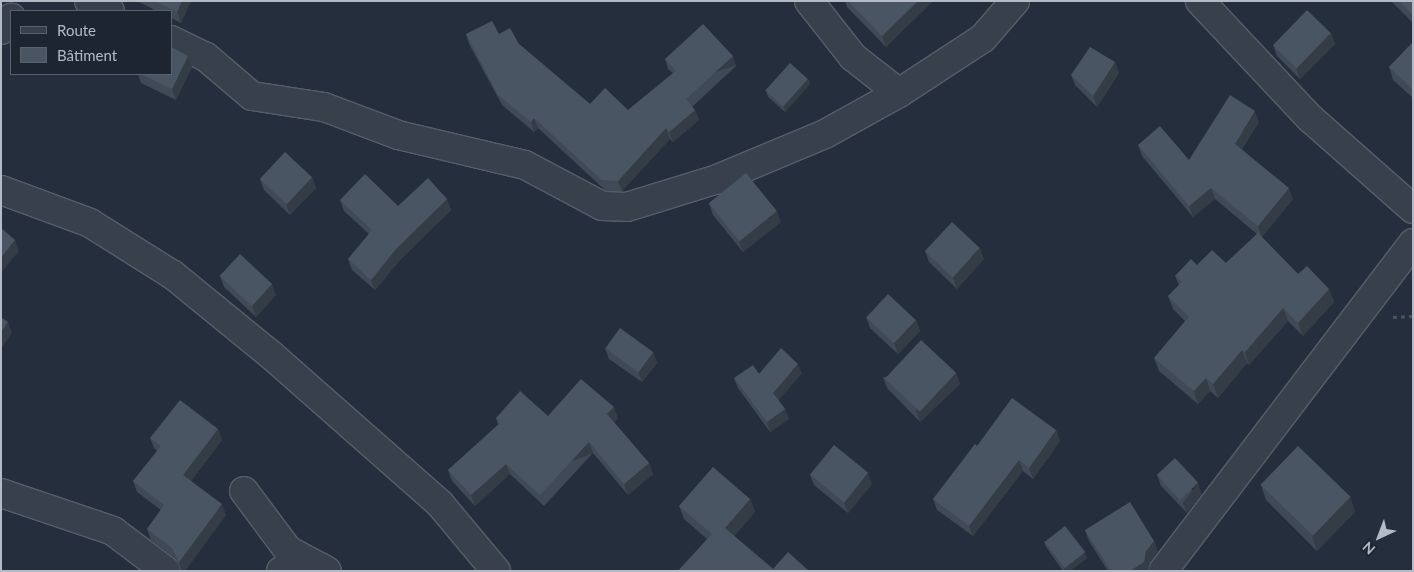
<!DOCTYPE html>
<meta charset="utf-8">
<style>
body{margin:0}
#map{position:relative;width:1414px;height:572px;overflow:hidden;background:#242e3c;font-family:Lato,sans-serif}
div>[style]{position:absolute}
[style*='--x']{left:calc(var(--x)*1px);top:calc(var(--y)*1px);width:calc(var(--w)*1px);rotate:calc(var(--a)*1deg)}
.path>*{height:3px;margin-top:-1.5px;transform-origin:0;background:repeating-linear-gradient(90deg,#44575a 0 4px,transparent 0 8px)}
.roads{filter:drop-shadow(1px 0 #565e6a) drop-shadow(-1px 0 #565e6a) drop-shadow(0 1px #565e6a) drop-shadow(0 -1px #565e6a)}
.minor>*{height:28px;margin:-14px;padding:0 14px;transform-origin:14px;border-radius:14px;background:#38404c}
.wall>*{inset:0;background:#404956}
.shaded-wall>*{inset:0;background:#343c46;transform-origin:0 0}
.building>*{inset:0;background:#4a5564;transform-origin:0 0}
span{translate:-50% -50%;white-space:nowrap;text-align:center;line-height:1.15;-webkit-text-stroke:5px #1d2531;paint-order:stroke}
.frame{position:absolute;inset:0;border:2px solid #b4bbc7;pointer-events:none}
.legend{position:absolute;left:10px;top:10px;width:162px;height:65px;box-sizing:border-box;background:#1d2531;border:1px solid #59616d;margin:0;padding:6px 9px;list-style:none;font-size:15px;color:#b4bbc7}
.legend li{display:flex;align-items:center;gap:10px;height:25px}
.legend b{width:25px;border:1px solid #59616d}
.north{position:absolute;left:1354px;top:512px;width:50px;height:50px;-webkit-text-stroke:4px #1d2531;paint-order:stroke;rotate:223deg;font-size:14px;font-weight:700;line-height:20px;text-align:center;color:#b4bbc7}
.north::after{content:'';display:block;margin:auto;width:18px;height:22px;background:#b4bbc7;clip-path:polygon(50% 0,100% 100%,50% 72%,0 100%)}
</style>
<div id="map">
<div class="path">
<i style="--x:1393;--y:317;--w:20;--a:-3"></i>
</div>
<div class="roads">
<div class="minor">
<i style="--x:89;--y:1;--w:23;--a:25"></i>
<i style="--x:809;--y:1;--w:71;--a:51.8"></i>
<i style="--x:853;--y:57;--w:58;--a:38"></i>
<i style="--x:1200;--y:1;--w:161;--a:46.8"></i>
<i style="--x:1310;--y:118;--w:137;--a:41.5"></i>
<i style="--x:1;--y:30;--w:16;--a:-50"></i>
<i style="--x:171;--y:40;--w:39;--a:26"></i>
<i style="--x:206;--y:57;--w:60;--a:40.3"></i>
<i style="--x:252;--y:96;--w:73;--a:8.7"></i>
<i style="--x:324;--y:107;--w:79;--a:20.7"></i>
<i style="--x:398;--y:135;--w:130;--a:13.3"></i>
<i style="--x:525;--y:165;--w:87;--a:28"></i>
<i style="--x:602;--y:206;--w:25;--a:2"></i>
<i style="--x:627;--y:207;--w:92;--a:-17.1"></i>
<i style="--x:715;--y:180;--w:119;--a:-22.7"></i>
<i style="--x:825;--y:134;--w:85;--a:-29"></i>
<i style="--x:899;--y:93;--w:100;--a:-33.2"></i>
<i style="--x:983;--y:38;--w:49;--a:-49.1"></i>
<i style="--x:1;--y:190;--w:95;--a:20.3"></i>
<i style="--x:90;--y:223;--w:98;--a:32.1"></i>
<i style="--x:173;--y:275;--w:125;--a:39.2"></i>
<i style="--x:270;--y:354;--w:227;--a:41.4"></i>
<i style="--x:440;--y:504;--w:87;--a:50.1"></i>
<i style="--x:244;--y:491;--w:74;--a:53.3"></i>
<i style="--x:288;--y:550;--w:44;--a:28.3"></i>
<i style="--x:1;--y:493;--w:118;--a:18.7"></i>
<i style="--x:113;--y:531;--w:66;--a:37"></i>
<i style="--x:281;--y:571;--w:41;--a:-4.2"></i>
<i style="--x:1163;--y:571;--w:412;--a:-52.7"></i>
</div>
</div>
<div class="wall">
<i style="clip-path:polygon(137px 1px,191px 1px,181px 23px,171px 18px,171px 11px,157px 11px)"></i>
<i style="clip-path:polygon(845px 1px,932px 1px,932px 2px,886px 47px,847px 7px)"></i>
<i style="clip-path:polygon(1391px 1px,1413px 1px,1413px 23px)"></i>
<i style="clip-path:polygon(1331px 33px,1335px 44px,1300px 79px,1277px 56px,1273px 45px)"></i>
<i style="clip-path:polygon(466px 34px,499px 34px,519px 44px,590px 104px,628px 110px,673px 73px,668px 69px,665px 59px,733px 56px,736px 66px,692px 107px,695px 110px,699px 120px,673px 142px,670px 139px,622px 191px,606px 191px,538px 128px,534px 132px,502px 105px,469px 44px)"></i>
<i style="clip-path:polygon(1413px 42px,1413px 98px,1393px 80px,1389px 67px)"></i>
<i style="clip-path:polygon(1115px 62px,1119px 73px,1097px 107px,1075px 85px,1071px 75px)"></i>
<i style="clip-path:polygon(192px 67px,176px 100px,141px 83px,138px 74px,171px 74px)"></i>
<i style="clip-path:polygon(808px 79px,810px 84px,785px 112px,768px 97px,766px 91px)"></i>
<i style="clip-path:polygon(1259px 122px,1242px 149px,1293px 199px,1262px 237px,1298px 274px,1329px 289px,1334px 302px,1303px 336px,1288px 321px,1249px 365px,1247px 363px,1218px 398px,1210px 391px,1198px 404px,1159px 371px,1154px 358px,1185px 321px,1173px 309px,1168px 296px,1179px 285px,1175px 276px,1197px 265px,1226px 263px,1257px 234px,1215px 199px,1193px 217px,1142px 156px,1138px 145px,1189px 160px)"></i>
<i style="clip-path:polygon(312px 177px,316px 188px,290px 215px,264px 190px,260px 179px)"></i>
<i style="clip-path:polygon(447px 199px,451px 210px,400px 260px,375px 290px,352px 270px,348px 259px,369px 234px,344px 211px,340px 200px,398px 206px)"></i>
<i style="clip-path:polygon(709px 204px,781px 222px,743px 252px,713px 215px)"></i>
<i style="clip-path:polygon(925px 251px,984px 259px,957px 289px,929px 262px)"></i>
<i style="clip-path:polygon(220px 276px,276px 295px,256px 317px,224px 287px)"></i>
<i style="clip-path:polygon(866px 317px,916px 320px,920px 331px,898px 354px,870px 328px)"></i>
<i style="clip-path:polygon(605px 348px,653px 352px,657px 363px,642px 382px,609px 359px)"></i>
<i style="clip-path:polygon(802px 373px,778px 400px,785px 409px,789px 419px,770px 432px,738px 388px,734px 378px,759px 374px)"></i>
<i style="clip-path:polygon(956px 373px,960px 384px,920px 422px,887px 388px,883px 377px)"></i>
<i style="clip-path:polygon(548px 416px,618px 418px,614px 422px,649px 463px,653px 474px,628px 495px,593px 453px,544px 506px,510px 474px,475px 506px,452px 481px,448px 470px,498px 425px,496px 418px)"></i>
<i style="clip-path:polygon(218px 429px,222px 440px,191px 481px,226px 515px,185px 571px,181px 571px,176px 559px,151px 540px,147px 529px,161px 510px,137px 492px,133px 481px,157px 451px,154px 448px,150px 438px)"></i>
<i style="clip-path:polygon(1056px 430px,1060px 441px,1033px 479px,1023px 471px,973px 536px,937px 510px,933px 499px,977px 446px)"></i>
<i style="clip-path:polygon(810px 475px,872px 484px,848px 513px,814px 485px)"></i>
<i style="clip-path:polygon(1157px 475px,1202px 494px,1187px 513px,1161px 486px)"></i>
<i style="clip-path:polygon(1261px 485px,1350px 497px,1355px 512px,1317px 551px,1266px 500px)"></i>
<i style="clip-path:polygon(750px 499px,755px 512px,734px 536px,773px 569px,678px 571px,707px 539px,684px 519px,679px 506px)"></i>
<i style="clip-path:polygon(1085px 530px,1154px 541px,1158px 552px,1150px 562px,1148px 571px,1108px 571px,1089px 541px)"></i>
<i style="clip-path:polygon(1044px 541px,1087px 558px,1070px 571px,1063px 571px,1046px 547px)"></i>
</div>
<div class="shaded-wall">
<i style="clip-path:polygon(182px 1px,191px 1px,181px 23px,177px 12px)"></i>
<i style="clip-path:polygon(918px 1px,932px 2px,886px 47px,882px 36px)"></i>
<i style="clip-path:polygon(1331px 33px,1335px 44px,1300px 79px,1296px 68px)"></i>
<i style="clip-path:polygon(188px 56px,192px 67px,176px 100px,172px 89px)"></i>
<i style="left:733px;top:56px;width:10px;height:64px;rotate:73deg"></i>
<i style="clip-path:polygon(1115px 62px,1119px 73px,1097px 107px,1093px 96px)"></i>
<i style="clip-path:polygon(808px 79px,810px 84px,785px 112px,783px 106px)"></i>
<i style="clip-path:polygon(695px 110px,699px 120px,673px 142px,669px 132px)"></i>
<i style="clip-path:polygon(1255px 111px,1259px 122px,1238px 154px,1235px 144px)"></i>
<i style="clip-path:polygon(534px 118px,538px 128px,534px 132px,531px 122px)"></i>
<i style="clip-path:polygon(666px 128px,670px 139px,622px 191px,618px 181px)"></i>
<i style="clip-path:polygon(312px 177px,316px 188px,290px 215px,286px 204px)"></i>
<i style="clip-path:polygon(1211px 188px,1215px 199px,1193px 217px,1189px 206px)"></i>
<i style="clip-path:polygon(1289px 188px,1293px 199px,1262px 237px,1258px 226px)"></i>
<i style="clip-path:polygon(447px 199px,451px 210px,400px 260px,375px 290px,371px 280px,396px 249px)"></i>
<i style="clip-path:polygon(777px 211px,781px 222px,743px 252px,739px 241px)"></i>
<i style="clip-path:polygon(15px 240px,19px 251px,1px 273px,1px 258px)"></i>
<i style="clip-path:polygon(980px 248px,984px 259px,957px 289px,953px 278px)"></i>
<i style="clip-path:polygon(272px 284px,276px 295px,256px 317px,252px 306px)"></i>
<i style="clip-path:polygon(1329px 289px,1334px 302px,1303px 336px,1298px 323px)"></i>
<i style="clip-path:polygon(1283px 308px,1288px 321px,1249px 365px,1245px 352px)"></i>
<i style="clip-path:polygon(916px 320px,920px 331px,898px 354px,894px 343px)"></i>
<i style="clip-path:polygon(8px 322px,12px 333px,1px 349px,1px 332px)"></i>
<i style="clip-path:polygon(1242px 350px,1247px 363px,1218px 398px,1213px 384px)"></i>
<i style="clip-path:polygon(653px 352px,657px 363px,642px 382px,638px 371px)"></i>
<i style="clip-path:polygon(798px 364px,802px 373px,777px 402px,773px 393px)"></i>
<i style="clip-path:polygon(956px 373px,960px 384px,920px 422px,916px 411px)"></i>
<i style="clip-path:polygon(1206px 378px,1210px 391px,1198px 404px,1194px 391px)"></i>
<i style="clip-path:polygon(614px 407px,618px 418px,611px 425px,607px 414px)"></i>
<i style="clip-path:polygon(785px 409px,789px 419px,770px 432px,767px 422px)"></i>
<i style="clip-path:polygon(218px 429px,222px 440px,187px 486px,183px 475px)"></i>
<i style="clip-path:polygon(1056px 430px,1060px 441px,1033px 479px,1029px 468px)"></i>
<i style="left:589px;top:442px;width:12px;height:72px;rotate:70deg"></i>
<i style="clip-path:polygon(1019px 460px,1023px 471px,973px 536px,969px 526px)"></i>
<i style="clip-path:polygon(649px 463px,653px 474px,628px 495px,624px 484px)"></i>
<i style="clip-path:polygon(506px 464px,510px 474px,475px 506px,471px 495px)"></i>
<i style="clip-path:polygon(868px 473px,872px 484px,848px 513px,844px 503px)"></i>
<i style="clip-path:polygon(1198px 483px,1202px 494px,1187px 513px,1183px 503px)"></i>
<i style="clip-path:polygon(1350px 497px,1355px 512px,1317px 551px,1312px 536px)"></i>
<i style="clip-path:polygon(750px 499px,755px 512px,730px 541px,725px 528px)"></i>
<i style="clip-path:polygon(222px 504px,226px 515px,185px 571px,182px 571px,179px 562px)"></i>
<i style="clip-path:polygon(1154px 541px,1158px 552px,1150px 562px,1148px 571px,1130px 571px)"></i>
<i style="clip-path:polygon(1085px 552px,1087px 558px,1070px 571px,1065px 571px,1064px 568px)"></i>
</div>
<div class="building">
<i style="clip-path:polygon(155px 1px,182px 1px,177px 12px)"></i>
<i style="clip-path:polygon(848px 1px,918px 1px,882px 36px)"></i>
<i style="clip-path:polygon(1399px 1px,1413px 1px,1413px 15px)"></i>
<i style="left:1307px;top:10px;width:33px;height:49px;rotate:44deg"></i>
<i style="clip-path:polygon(492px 21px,499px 34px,510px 28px,519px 44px,590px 104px,605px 88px,628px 110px,676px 71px,665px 59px,703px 24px,733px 56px,686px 99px,695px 110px,669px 132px,666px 128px,618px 181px,602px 180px,534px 118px,531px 122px,498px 95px,466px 34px)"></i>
<i style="clip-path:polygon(1413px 42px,1413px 90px,1389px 67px)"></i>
<i style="clip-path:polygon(171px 47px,188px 56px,172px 89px,140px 74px,171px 74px)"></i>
<i style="clip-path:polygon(1090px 47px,1115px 62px,1093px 96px,1071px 75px)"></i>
<i style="left:790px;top:63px;width:24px;height:37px;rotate:42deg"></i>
<i style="clip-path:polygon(1230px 95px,1255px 111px,1235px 144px,1289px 188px,1258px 226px,1211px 188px,1189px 206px,1138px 145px,1160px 126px,1189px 160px)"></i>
<i style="left:285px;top:152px;width:37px;height:37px;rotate:43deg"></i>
<i style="left:746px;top:173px;width:49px;height:48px;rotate:51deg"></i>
<i style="clip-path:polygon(365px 174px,398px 206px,428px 178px,447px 199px,396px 249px,371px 280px,348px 259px,372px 230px,340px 200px)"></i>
<i style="left:952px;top:222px;width:38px;height:40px;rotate:43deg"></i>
<i style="clip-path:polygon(1px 228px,15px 240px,1px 258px)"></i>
<i style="clip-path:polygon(1258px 233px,1298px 274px,1307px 266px,1329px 289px,1298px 323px,1283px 308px,1245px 352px,1242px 350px,1213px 384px,1206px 378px,1194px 391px,1154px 358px,1189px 317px,1168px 296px,1182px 282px,1175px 276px,1191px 259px,1197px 265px,1212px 250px,1226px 263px)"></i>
<i style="left:240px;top:254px;width:44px;height:30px;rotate:43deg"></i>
<i style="left:888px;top:294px;width:38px;height:32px;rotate:43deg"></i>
<i style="clip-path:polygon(1px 317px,8px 322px,1px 332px)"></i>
<i style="left:620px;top:328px;width:41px;height:25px;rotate:36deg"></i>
<i style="left:921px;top:340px;width:48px;height:53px;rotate:43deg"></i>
<i style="clip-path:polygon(781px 348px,798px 364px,773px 393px,785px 409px,767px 422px,734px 378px,753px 365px,759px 374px)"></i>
<i style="clip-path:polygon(581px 379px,614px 407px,607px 414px,649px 463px,624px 484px,589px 442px,540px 495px,506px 464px,471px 495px,448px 470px,500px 423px,496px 418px,520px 391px,548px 416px)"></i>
<i style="clip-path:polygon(1012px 398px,1056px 430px,1029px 468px,1019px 460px,969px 526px,933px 499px,975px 444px,977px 446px)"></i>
<i style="clip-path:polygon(180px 400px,218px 429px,183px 475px,222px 504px,179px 562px,172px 548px,147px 529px,164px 505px,133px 481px,161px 446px,150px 438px)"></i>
<i style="left:834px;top:445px;width:44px;height:38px;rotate:39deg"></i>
<i style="left:1298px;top:446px;width:73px;height:54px;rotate:44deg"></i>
<i style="left:1175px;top:458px;width:34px;height:25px;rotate:47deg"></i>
<i style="clip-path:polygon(713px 467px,750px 499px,725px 528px,773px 569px,788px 552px,809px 571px,678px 571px,712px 534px,679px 506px)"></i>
<i style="clip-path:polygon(1130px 502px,1154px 541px,1146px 551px,1144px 562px,1130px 571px,1111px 571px,1085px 530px)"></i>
<i style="left:1065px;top:526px;width:33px;height:26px;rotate:52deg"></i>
</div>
<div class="frame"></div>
<ul class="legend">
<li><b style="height:6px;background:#38404c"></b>Route</li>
<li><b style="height:14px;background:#4a5564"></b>Bâtiment</li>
</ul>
<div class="north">N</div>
</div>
